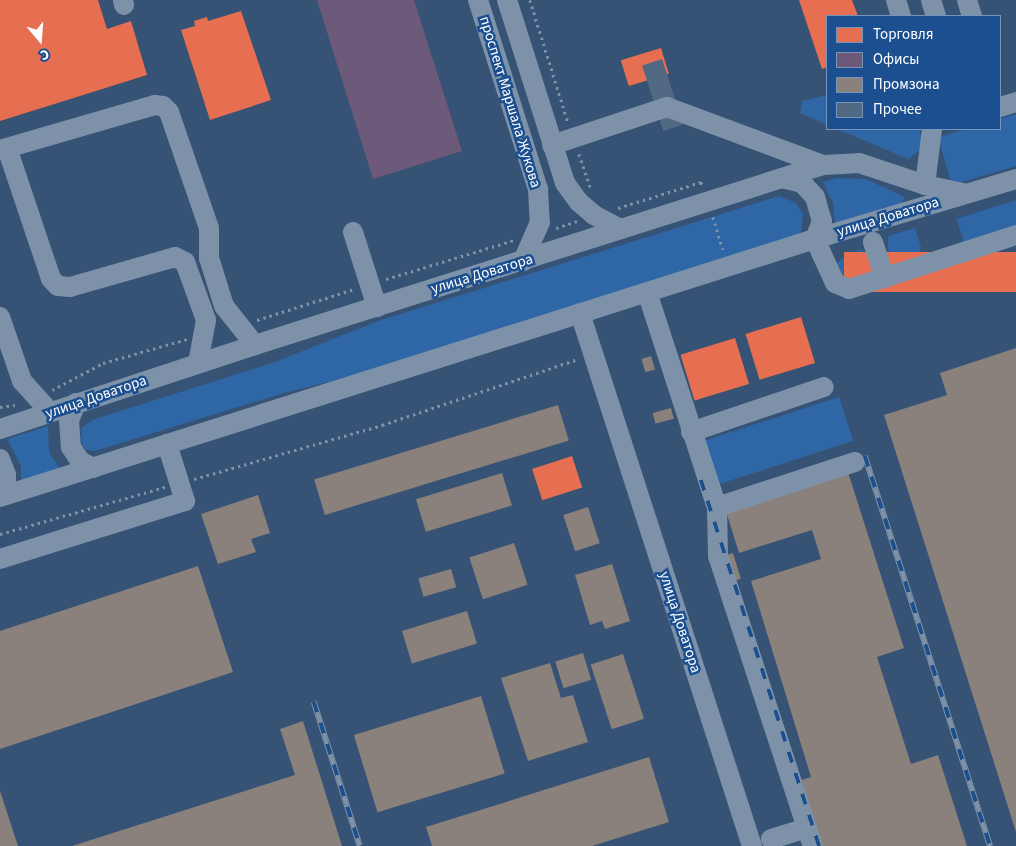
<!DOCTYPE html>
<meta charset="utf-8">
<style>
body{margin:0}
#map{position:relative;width:1016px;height:846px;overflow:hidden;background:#365274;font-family:"Source Sans 3",sans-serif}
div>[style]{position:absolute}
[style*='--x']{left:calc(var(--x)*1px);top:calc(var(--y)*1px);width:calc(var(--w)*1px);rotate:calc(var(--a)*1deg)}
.green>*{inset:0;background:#2f66a5;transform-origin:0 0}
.shops>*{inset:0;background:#e76f51;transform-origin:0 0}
.offices>*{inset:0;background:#6d597a}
.industry>*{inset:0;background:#8a817c;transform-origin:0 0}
.building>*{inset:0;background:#526984;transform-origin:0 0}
.path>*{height:2.5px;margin-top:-1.25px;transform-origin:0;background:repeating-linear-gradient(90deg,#7d92a8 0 2.5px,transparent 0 6.5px)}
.minor>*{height:20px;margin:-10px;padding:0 10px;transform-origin:10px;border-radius:10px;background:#7d92a8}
.rail>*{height:5.5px;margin-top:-2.75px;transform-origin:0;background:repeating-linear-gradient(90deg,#1b4f8f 0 11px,#7e92a7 0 22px);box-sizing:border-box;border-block:1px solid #7e92a7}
span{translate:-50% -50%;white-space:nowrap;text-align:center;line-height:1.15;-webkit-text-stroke:5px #1b4f8f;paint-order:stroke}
.street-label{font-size:15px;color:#fff}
.legend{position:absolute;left:826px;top:15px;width:175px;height:115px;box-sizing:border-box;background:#1b4f8f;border:1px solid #7695bc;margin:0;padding:6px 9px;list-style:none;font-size:15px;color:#fff}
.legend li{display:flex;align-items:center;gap:10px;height:25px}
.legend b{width:25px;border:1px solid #7695bc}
.north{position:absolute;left:15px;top:15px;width:50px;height:50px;-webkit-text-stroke:4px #1b4f8f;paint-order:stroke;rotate:162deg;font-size:14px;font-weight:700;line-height:20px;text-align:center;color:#fff}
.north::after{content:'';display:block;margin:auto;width:18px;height:22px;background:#fff;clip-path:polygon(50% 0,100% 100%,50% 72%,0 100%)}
</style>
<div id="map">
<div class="green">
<i style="clip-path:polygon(827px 95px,827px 125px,800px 113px,802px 101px)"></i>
<i style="clip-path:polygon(1016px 114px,1016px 166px,952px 185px,938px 137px,966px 129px,1000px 129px,1000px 119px)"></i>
<i style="clip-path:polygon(837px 129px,919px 129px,922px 140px,919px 151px,908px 159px)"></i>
<i style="clip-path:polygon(837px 178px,866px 179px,905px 197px,901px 204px,835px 224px,833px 203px,823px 182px)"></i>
<i style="clip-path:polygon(779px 196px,796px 203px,803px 214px,801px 232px,795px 238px,344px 378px,284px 393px,95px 451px,86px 450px,82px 444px,81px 429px,92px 420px,275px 362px,378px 321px)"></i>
<i style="clip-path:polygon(1016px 200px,1016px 230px,961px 243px,963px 238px,956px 219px)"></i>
<i style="clip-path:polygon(915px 228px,921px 247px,919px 256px,898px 265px,888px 249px,888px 236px)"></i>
<i style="clip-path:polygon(862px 249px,868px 265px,868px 274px,847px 284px,836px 264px,848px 253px)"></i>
<i style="left:839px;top:397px;width:46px;height:141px;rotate:72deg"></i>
<i style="clip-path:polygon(48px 426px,49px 452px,61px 470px,21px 483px,21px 466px,7px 439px)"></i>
</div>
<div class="shops">
<i style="clip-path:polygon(0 0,98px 0,107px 29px,131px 21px,147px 75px,0 121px)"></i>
<i style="clip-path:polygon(799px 0,852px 0,858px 16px,827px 16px,827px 67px,822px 69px)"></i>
<i style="clip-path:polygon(241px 11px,271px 100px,210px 120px,181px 30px,195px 26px,194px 21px,207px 17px,208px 21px)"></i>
<i style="left:661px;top:48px;width:27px;height:42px;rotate:73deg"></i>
<i style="left:1016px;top:252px;width:40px;height:172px;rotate:90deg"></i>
<i style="left:801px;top:317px;width:48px;height:58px;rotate:73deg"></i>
<i style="left:735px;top:338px;width:48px;height:57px;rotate:73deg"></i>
<i style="left:572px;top:456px;width:33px;height:42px;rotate:72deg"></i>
</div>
<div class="offices">
<i style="clip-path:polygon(317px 0,414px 0,462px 151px,373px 179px)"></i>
</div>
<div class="industry">
<i style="clip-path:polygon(1016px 348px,1016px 832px,884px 415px,947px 395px,940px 373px)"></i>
<i style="left:651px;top:356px;width:14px;height:10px;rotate:73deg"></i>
<i style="left:558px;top:405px;width:37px;height:255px;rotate:73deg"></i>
<i style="left:671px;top:408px;width:11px;height:19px;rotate:75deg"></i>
<i style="clip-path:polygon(847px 469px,904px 648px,877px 657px,911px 764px,938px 755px,967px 846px,816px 846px,795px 782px,811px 777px,751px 581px,821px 559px,812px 530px,739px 553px,725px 508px)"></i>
<i style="left:502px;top:473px;width:34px;height:90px;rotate:73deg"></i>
<i style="clip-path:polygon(258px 495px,270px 533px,251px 539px,256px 552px,218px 564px,201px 514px)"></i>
<i style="left:588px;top:507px;width:38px;height:26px;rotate:72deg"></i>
<i style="left:514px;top:543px;width:44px;height:47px;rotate:72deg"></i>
<i style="left:733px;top:553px;width:27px;height:13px;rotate:73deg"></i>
<i style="clip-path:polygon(612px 564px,630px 621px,605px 629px,602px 621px,590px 625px,575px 575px)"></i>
<i style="clip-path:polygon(198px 566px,233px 672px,0 749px,0 631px)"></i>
<i style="left:451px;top:569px;width:19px;height:34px;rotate:74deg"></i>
<i style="left:467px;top:611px;width:34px;height:68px;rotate:73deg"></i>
<i style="left:583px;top:653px;width:28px;height:29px;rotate:73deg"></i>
<i style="left:623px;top:654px;width:68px;height:34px;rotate:72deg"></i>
<i style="clip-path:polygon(550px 663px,561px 698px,573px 695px,588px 742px,528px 761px,501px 678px)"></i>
<i style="left:481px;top:696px;width:81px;height:133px;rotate:73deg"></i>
<i style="clip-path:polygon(303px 721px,342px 846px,72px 846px,295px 775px,280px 729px)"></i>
<i style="clip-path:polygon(649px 757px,669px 822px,592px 846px,432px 846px,426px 827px)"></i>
<i style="clip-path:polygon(0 791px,18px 846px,0 846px)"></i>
</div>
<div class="building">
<i style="left:662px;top:59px;width:69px;height:21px;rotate:72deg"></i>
</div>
<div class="path">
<i style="--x:530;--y:0;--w:128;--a:72.7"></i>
<i style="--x:579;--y:154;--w:37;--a:71"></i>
<i style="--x:618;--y:208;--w:87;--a:-17.4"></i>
<i style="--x:701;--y:182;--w:4;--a:63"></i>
<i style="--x:713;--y:217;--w:34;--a:73"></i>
<i style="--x:556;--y:228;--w:22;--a:-18"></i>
<i style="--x:386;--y:279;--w:134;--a:-16.9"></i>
<i style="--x:257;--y:320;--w:102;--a:-17.7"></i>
<i style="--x:52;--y:390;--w:58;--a:-27.9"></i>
<i style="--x:103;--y:363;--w:87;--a:-15.9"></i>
<i style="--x:0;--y:407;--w:15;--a:-8"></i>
<i style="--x:194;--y:479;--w:196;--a:-16"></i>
<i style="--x:382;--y:425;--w:207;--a:-18.6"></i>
<i style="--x:0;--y:534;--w:172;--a:-15.9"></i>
</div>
<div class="minor">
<i style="--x:123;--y:0;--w:5;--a:79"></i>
<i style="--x:478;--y:0;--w:198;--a:72.4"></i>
<i style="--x:538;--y:189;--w:33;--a:87"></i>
<i style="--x:540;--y:222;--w:43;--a:113.6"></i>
<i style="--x:507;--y:0;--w:192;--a:72.4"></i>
<i style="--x:565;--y:183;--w:24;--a:54"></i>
<i style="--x:579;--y:202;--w:20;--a:41"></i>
<i style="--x:594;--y:215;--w:30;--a:28"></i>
<i style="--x:896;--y:0;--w:17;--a:73"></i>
<i style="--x:931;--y:0;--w:17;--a:73"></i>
<i style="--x:967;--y:0;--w:17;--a:73"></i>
<i style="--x:1000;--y:107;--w:17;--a:-17"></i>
<i style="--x:552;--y:145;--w:121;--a:-18.3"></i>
<i style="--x:667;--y:107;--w:166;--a:20.4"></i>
<i style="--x:7;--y:148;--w:138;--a:71.4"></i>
<i style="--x:51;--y:279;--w:10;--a:45"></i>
<i style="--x:58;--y:286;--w:12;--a:5"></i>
<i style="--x:70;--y:287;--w:109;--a:-15.9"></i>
<i style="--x:175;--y:257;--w:11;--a:27"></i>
<i style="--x:185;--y:262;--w:62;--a:70.1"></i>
<i style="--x:206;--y:320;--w:44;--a:100.5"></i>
<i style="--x:0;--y:150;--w:161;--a:-16.2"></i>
<i style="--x:155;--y:105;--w:8;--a:7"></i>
<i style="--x:163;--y:106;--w:8;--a:45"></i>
<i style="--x:169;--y:112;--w:123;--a:71"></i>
<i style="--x:209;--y:228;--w:30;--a:90"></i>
<i style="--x:209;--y:258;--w:50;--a:72.6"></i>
<i style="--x:224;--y:306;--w:50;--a:51.5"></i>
<i style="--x:782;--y:178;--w:21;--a:14"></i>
<i style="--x:802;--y:183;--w:19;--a:47"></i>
<i style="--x:815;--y:197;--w:25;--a:74"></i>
<i style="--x:822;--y:221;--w:19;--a:111"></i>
<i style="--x:815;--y:239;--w:48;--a:65.6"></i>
<i style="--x:835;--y:283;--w:15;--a:23"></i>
<i style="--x:849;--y:289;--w:176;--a:-17.9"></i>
<i style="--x:925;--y:185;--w:56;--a:-82.9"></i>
<i style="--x:353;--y:232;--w:79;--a:72.3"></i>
<i style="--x:873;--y:242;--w:38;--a:72"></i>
<i style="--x:647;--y:292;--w:226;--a:72"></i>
<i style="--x:717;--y:507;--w:145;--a:-18.1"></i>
<i style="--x:580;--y:313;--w:560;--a:72.12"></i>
<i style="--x:0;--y:317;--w:68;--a:71"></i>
<i style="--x:22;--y:381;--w:42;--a:47.9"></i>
<i style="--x:76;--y:403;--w:18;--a:112"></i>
<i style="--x:69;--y:420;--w:27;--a:86"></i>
<i style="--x:71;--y:447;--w:17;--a:57"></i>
<i style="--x:80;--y:461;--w:15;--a:28"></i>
<i style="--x:0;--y:429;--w:268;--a:-18.2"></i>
<i style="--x:255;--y:345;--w:596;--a:-17.58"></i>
<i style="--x:823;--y:165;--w:36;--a:-3"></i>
<i style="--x:859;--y:163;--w:70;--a:18.4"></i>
<i style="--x:925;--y:185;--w:40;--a:12"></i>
<i style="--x:691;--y:432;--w:140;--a:-18.7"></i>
<i style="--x:0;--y:459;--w:17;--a:69"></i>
<i style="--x:6;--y:475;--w:9;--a:90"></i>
<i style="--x:6;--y:484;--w:12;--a:121"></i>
<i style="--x:0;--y:497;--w:855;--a:-17.57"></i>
<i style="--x:815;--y:239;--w:210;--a:-16.6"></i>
<i style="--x:717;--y:507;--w:49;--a:88.8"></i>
<i style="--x:718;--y:556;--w:305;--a:71.9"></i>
<i style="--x:0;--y:559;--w:194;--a:-17.4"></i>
<i style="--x:185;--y:501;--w:60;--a:-107.5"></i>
<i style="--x:771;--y:839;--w:38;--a:-17"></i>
</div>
<div class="rail">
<i style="--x:865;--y:456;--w:410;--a:72.2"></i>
<i style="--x:701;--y:480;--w:385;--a:72.1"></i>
<i style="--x:314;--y:702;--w:151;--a:72.3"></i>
</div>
<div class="street-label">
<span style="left:510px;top:102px;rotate:73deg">проспект Маршала Жукова</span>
<span style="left:888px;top:217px;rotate:-17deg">улица Доватора</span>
<span style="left:482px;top:274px;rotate:-17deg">улица Доватора</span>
<span style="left:96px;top:397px;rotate:-19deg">улица Доватора</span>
<span style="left:680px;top:622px;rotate:72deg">улица Доватора</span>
</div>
<ul class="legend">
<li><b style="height:14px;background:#e76f51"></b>Торговля</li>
<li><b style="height:14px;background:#6d597a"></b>Офисы</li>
<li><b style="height:14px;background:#8a817c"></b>Промзона</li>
<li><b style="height:14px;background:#526984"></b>Прочее</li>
</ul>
<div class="north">С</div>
</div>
